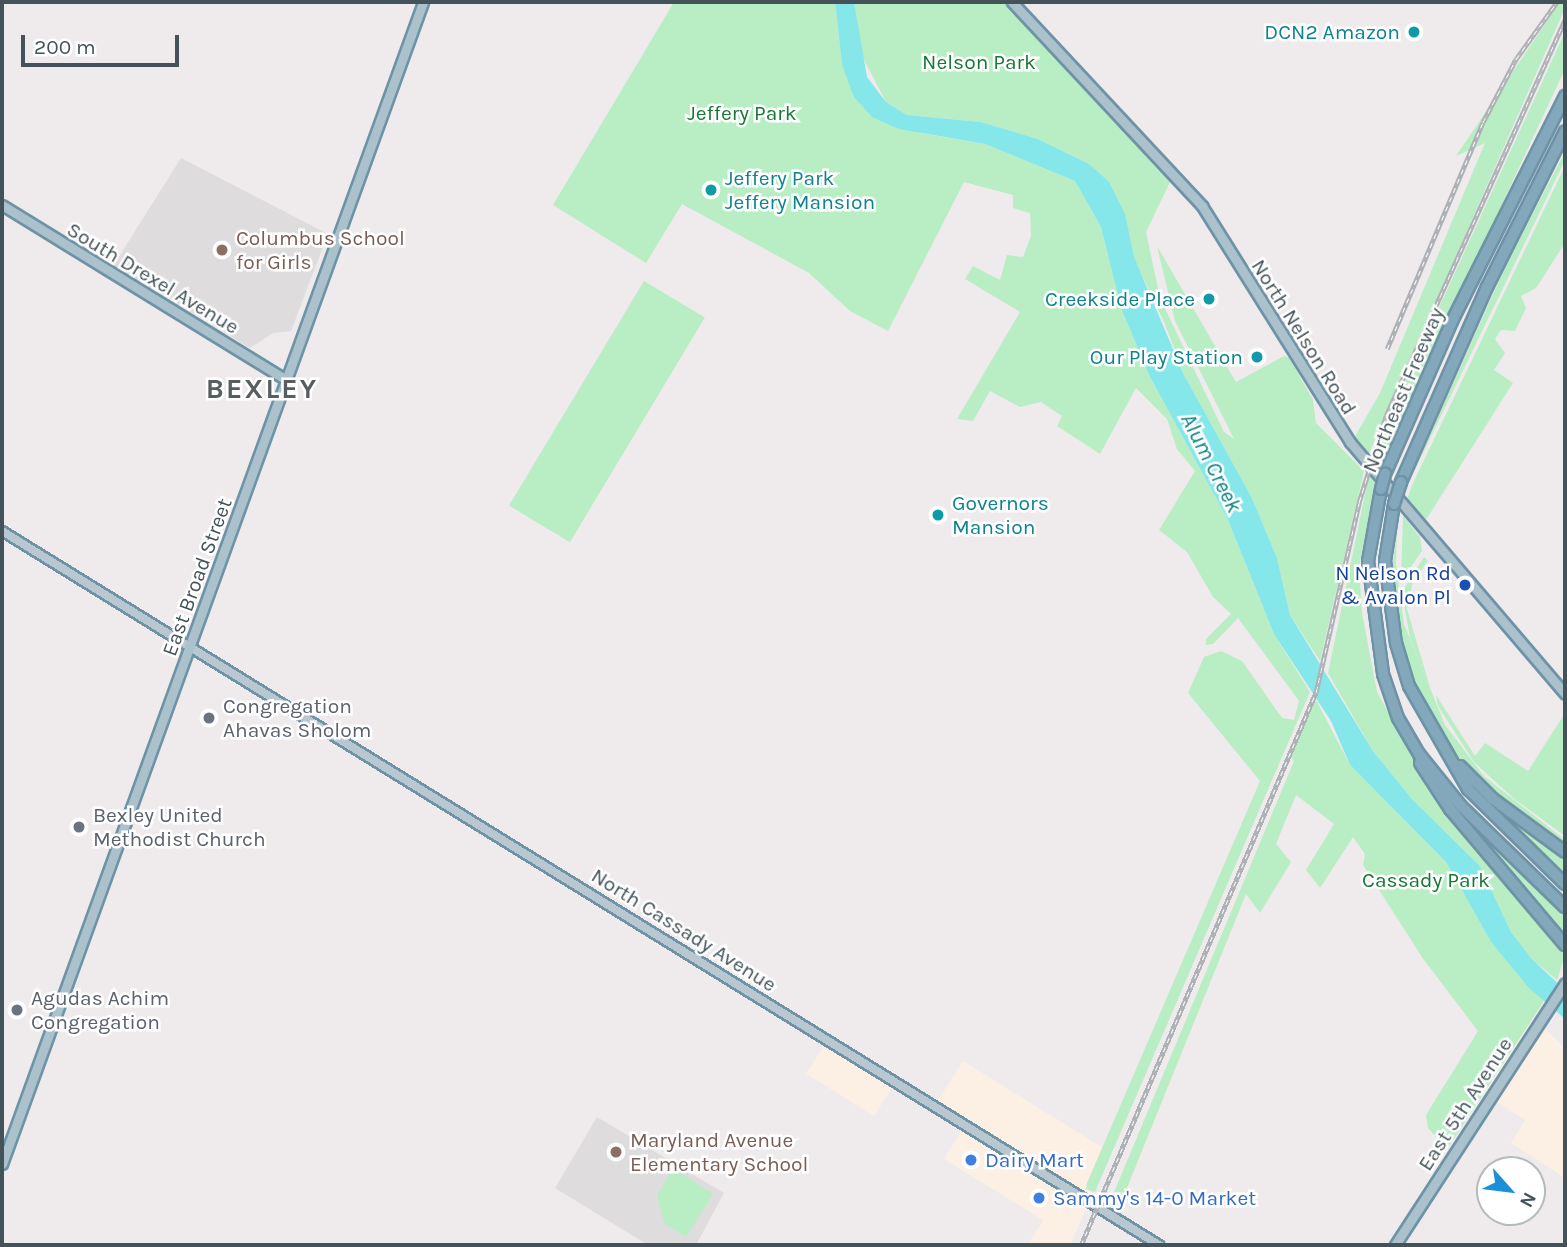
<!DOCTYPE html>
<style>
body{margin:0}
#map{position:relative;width:1567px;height:1247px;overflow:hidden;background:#efebec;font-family:Karla,sans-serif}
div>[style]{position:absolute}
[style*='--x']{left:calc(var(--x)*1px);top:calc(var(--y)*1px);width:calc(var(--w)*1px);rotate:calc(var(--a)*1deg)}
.commercial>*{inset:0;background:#fbf0e3;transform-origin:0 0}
.education>*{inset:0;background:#dfdcde}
.green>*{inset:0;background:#b9edc4;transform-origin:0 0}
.water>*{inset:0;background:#86e7ea}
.roads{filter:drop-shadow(2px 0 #6e93a6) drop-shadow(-2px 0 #6e93a6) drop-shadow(0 2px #6e93a6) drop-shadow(0 -2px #6e93a6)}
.secondary>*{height:8px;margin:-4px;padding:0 4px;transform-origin:4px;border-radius:4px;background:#b9c8d0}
.primary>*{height:9px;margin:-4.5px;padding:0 4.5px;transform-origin:4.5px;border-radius:4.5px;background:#abc1cb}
.highway>*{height:10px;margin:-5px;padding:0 5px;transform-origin:5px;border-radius:5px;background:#83a8bb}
.rail>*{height:4.5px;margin-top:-2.25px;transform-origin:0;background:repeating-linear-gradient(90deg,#fff 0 5px,#aeb2b6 0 10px);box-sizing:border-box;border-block:2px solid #aeb2b6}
.bridges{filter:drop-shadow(2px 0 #6e93a6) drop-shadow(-2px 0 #6e93a6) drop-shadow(0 2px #6e93a6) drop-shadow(0 -2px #6e93a6)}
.highway-bridge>*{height:10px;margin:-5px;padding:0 5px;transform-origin:5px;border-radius:5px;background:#83a8bb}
.dots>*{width:19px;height:19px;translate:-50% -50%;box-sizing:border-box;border:4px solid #fff;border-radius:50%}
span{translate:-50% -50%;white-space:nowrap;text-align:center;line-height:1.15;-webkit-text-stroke:5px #fff;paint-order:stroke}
.culture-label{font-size:21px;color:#0d838f}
.right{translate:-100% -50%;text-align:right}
.left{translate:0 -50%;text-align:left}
.park-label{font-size:21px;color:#177836}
.education-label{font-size:21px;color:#785e54}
.street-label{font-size:21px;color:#445359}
.transit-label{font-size:21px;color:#164399}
.worship-label{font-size:21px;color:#5b616d}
.shop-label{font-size:21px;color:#366cbe}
.water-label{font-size:23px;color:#0f8285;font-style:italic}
.district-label{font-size:28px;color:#585d60;font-weight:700;letter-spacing:2px}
.frame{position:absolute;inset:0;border:4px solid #445359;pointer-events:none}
.north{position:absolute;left:1476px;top:1156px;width:70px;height:70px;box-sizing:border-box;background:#fff;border:2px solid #b4babd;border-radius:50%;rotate:118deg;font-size:19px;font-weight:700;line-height:28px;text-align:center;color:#445359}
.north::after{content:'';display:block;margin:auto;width:24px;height:32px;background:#1b90d9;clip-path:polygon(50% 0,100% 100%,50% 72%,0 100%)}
.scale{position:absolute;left:21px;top:35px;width:158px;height:32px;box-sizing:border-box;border:4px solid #445359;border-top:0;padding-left:9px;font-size:21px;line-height:24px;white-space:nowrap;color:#445359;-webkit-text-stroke:5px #fff;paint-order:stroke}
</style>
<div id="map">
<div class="commercial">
<i style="clip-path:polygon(1534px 1017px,1565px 1049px,1565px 1178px,1511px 1143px,1525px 1120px,1484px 1093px)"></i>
<i style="left:828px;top:1039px;width:80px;height:41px;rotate:32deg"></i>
<i style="clip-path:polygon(963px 1061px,1103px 1148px,1087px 1183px,1090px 1192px,1085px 1211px,1070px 1245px,1028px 1245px,1043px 1220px,944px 1159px,965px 1125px,935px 1105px)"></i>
</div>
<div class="education">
<i style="clip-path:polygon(181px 158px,328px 234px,291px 331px,273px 333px,250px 348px,113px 266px)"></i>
<i style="clip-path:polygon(597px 1117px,724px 1193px,696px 1245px,648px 1245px,555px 1188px)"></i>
</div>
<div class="green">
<i style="clip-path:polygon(674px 2px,835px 2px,842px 65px,920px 133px,985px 144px,1075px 181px,1101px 227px,1121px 308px,1149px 375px,1228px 520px,1274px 634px,1310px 692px,1095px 1192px,1086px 1189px,1087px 1183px,1260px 781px,1188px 693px,1204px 657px,1221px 651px,1242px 661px,1282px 718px,1294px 720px,1299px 701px,1238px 618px,1213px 644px,1206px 645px,1206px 639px,1231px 614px,1213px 597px,1187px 552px,1159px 530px,1195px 471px,1177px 449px,1167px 419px,1136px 388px,1100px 454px,1057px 426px,1062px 416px,1041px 402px,1020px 407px,990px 391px,973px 421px,957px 419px,1020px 312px,965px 279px,973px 266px,1000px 280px,1007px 255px,1023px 257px,1031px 236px,1030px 213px,1013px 208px,1013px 195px,964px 182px,888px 331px,850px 311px,809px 273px,682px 204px,646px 263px,553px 205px)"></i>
<i style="clip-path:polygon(854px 2px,1005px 2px,1171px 180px,1146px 232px,1160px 298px,1224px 432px,1234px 439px,1175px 321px,1157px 246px,1236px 382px,1284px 356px,1289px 358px,1313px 400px,1316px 423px,1364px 471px,1320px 661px,1290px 615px,1277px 558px,1252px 498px,1184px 375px,1165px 324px,1089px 164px,1038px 139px,981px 122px,907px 115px,886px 102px,861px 54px)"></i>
<i style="clip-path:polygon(1560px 2px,1565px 2px,1565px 8px,1368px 456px,1354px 438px,1380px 393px,1485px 143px,1456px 156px)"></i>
<i style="clip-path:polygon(1565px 32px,1565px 69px,1379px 468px,1373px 462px,1394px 406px)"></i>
<i style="clip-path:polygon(1565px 152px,1565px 160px,1409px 482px,1506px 265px)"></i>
<i style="clip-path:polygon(1565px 166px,1565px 243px,1536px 288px,1521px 296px,1526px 308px,1515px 331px,1501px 330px,1495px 339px,1505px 353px,1494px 370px,1513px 383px,1424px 523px,1406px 502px,1413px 483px)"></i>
<i style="left:644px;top:281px;width:71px;height:262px;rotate:31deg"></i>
<i style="clip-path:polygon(1369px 475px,1375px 483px,1359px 568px,1362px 613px,1377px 692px,1430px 788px,1565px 955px,1557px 980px,1532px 959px,1511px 932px,1480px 866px,1412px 799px,1373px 751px,1328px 673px)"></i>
<i style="clip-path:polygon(1403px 516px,1420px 537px,1422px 551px,1401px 581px)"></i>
<i style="clip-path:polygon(1397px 529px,1396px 564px,1404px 624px,1445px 725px,1484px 776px,1565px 840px,1565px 846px,1472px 773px,1438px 731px,1419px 697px,1400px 641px,1391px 578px)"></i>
<i style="clip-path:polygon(1424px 557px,1428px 561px,1413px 581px,1407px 609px,1431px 691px,1410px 638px,1402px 592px)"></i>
<i style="clip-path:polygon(1436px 695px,1475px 756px,1485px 743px,1528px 771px,1565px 713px,1565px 836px,1513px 798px,1474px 762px,1438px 706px)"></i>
<i style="clip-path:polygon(1314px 696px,1350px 765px,1446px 862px,1491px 942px,1544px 1001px,1450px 1145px,1438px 1139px,1428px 1128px,1426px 1115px,1478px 1031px,1424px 960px,1363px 865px,1365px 854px,1353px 837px,1320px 888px,1306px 870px,1334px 824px,1296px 795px,1276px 844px,1291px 862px,1260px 913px,1246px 894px,1116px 1215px,1107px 1209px,1294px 761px,1289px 755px)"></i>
<i style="clip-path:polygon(1501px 809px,1565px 856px,1565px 873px,1500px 811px)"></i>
<i style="clip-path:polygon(1465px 819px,1565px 916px,1565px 940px,1463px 820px)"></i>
<i style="clip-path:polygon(673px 1168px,713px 1194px,686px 1237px,664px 1223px,657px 1195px)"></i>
</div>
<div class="water">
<i style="clip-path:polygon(835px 2px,854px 2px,867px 77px,886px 102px,907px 115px,981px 122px,1038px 139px,1089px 164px,1109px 182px,1125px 214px,1134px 257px,1184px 375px,1252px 498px,1277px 558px,1290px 615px,1373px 751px,1412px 799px,1480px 866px,1511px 932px,1532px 959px,1565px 990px,1565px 1019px,1529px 988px,1491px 942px,1446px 862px,1350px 765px,1331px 721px,1274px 634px,1228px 520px,1149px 375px,1121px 308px,1101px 227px,1075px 181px,985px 144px,899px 129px,872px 117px,854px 97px,842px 65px)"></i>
</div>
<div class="roads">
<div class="secondary">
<i style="--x:2;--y:531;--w:1360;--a:31.68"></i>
</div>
<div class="primary">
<i style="--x:1012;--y:2;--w:279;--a:47"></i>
<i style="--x:1202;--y:206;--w:279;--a:57.9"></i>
<i style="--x:1350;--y:442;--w:331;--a:49.5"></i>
<i style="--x:2;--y:205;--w:334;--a:31.6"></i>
<i style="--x:2;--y:1164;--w:1236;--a:-70.08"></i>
<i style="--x:1395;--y:1245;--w:312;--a:-57"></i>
</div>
<div class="highway">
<i style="--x:1385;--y:474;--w:169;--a:-66.3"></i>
<i style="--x:1453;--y:319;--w:250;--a:-63.3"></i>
<i style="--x:1401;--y:482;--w:213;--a:-66.2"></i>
<i style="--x:1487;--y:287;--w:174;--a:-63.4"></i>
<i style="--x:1381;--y:489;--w:73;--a:100.2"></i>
<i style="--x:1368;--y:561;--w:114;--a:82.4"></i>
<i style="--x:1383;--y:674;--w:46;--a:71.2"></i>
<i style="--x:1398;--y:718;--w:42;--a:59.7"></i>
<i style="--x:1419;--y:754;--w:67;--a:51.1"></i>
<i style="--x:1461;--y:806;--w:145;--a:44.2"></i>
<i style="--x:1394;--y:504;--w:58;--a:99"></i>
<i style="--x:1385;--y:561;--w:83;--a:82.4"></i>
<i style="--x:1396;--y:643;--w:45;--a:73.2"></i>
<i style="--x:1409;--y:686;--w:119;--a:60.2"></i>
<i style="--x:1468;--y:789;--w:136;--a:44.4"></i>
<i style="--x:1420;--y:763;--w:55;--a:56.9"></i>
<i style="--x:1450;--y:809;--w:178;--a:49.8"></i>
<i style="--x:1460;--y:766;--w:47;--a:45"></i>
<i style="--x:1493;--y:799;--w:89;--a:36.4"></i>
</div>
</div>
<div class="rail">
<i style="--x:1387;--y:349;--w:246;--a:-67.1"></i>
<i style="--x:1483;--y:122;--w:71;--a:-62.4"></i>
<i style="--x:1516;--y:59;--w:70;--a:-54.3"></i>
<i style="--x:1081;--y:1245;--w:601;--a:-66.98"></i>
<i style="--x:1316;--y:692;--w:195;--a:-77.2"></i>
<i style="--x:1359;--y:502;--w:90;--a:-72.6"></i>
<i style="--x:1386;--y:416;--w:435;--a:-65.7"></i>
</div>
<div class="bridges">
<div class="highway-bridge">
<i style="--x:1381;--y:489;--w:16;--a:-75"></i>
<i style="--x:1394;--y:504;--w:23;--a:-72"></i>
</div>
</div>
<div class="dots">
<i style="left:1414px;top:32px;background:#0f9aa8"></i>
<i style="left:711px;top:190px;background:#0f9aa8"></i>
<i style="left:222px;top:250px;background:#8d6e63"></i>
<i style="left:1209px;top:299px;background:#0f9aa8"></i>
<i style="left:1257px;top:357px;background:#0f9aa8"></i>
<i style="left:938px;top:515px;background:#0f9aa8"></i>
<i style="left:1465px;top:585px;background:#1a4fb4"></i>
<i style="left:209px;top:718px;background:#6b7280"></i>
<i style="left:79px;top:827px;background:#6b7280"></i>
<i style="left:17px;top:1010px;background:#6b7280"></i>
<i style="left:616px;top:1152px;background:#8d6e63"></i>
<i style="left:971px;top:1160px;background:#3f7fe0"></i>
<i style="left:1039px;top:1198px;background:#3f7fe0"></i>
</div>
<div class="culture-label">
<span class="right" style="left:1400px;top:32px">DCN2 Amazon</span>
<span class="left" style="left:725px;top:190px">Jeffery Park<br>Jeffery Mansion</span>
<span class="right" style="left:1195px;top:299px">Creekside Place</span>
<span class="right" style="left:1243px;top:357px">Our Play Station</span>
<span class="left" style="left:952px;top:515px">Governors<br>Mansion</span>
</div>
<div class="park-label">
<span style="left:979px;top:62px">Nelson Park</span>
<span style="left:742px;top:113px">Jeffery Park</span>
<span style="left:1426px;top:880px">Cassady Park</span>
</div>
<div class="education-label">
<span class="left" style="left:236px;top:250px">Columbus School<br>for Girls</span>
<span class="left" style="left:630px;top:1152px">Maryland Avenue<br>Elementary School</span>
</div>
<div class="street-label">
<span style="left:153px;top:278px;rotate:31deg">South Drexel Avenue</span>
<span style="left:1304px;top:337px;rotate:58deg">North Nelson Road</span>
<span style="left:1403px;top:390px;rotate:-67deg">Northeast Freeway</span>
<span style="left:197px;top:577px;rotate:-70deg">East Broad Street</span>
<span style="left:684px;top:930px;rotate:32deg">North Cassady Avenue</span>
<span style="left:1465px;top:1104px;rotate:-57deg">East 5th Avenue</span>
</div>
<div class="transit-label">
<span class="right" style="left:1451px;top:585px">N Nelson Rd<br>&amp; Avalon Pl</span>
</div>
<div class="worship-label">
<span class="left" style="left:223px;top:718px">Congregation<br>Ahavas Sholom</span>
<span class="left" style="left:93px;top:827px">Bexley United<br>Methodist Church</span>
<span class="left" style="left:31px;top:1010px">Agudas Achim<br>Congregation</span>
</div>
<div class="shop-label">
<span class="left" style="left:985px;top:1160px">Dairy Mart</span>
<span class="left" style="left:1053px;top:1198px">Sammy's 14-0 Market</span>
</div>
<div class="water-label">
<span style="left:1211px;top:463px;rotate:63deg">Alum Creek</span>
</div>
<div class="district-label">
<span style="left:262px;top:389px">BEXLEY</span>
</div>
<div class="frame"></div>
<div class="north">N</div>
<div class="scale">200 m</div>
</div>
